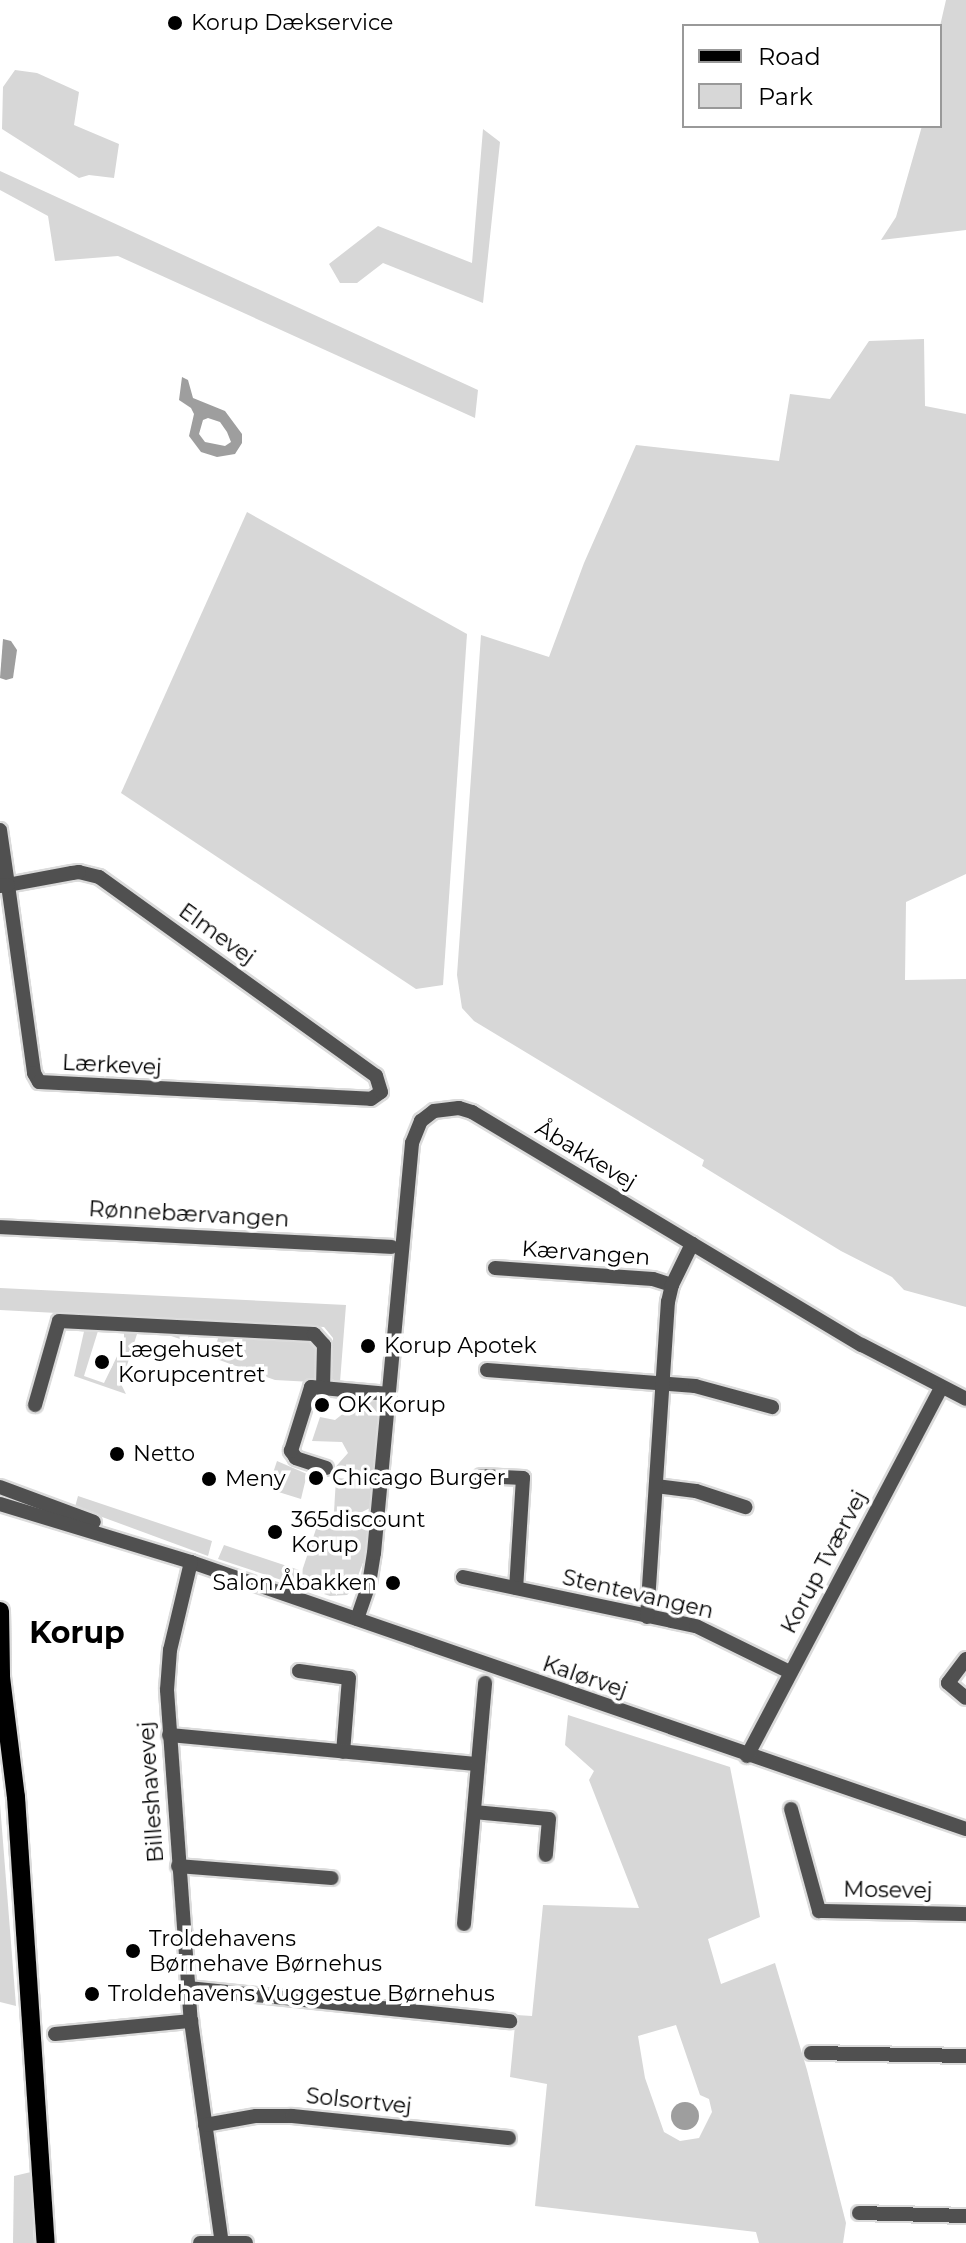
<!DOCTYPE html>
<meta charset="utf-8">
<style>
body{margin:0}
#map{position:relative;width:966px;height:2243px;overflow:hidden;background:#fff;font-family:Montserrat,sans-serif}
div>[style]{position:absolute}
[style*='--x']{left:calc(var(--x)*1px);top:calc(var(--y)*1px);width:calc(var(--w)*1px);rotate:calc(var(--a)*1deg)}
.green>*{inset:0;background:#d7d7d7}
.water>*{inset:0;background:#9e9e9e}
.round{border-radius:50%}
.roads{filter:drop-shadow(2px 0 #dbdbdb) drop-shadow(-2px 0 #dbdbdb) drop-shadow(0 2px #dbdbdb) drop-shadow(0 -2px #dbdbdb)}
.minor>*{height:14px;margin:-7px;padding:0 7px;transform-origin:7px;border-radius:7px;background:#505050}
.major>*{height:18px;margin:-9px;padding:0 9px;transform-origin:9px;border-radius:9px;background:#000}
.dots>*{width:22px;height:22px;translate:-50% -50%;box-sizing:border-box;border:4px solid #fff;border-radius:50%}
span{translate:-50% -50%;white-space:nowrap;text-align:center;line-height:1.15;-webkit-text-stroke:7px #fff;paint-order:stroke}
.poi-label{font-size:22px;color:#000}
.left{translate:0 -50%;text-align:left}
.right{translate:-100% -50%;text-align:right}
.street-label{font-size:22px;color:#000}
.district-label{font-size:30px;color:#000;font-weight:700}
.legend{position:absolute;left:682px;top:24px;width:260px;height:104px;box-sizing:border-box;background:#fff;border:2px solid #999;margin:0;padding:10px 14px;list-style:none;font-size:24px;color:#000}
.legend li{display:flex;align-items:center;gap:16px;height:40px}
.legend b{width:40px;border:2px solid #999}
</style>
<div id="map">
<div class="green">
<i style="clip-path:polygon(946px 0,966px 0,966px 230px,881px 240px,896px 217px,922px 126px,940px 126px,940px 26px)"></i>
<i style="clip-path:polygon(15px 70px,37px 73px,79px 92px,74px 125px,119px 144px,114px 178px,89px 175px,79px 178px,2px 129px,3px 87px)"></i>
<i style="clip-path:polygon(483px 129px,500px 142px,483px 303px,383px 263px,357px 283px,340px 283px,329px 264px,378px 226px,472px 263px)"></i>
<i style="clip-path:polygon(0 171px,478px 390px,475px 418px,118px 256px,55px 261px,48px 216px,0 190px)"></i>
<i style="clip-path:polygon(924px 339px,925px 406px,966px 414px,966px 874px,906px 902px,905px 980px,966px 979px,966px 1307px,904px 1290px,892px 1277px,841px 1251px,702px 1166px,704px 1160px,474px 1021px,462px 1008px,457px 975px,481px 635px,549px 657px,584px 563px,636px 445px,779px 461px,790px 394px,830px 399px,869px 341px)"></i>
<i style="clip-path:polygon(247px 512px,467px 634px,443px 985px,416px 989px,121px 793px)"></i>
<i style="clip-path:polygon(0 1288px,346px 1305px,340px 1382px,331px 1379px,333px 1338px,324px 1327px,0 1310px)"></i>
<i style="clip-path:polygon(85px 1327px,107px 1328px,98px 1331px,84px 1376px,104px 1383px,124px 1342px,124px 1331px,116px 1329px,164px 1329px,199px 1334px,190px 1335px,186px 1341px,159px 1332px,137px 1334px,121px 1384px,126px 1394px,74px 1376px)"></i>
<i style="clip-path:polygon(219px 1336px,309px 1338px,318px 1348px,317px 1377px,312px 1382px,275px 1380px,211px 1357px)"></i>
<i style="clip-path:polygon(364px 1397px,381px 1400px,383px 1405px,376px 1473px,331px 1472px,348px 1453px,342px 1442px,312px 1441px,320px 1417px,335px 1420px)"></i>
<i style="clip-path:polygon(277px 1461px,307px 1474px,301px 1499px,272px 1490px,273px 1486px,269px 1485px)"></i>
<i style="clip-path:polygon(336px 1478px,374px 1480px,372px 1507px,362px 1512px,334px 1512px)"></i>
<i style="clip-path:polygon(78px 1496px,212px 1541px,208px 1556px,75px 1507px)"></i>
<i style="clip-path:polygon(318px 1523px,370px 1526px,364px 1560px,353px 1589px,347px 1595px,330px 1596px,218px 1559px,224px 1545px,302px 1571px)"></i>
<i style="clip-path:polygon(evenodd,568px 1715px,730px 1767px,760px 1917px,708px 1939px,721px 1984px,775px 1963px,807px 2070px,846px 2223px,843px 2243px,759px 2243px,756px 2232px,535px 2206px,547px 2084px,510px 2077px,516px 2015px,532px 2016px,543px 1905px,639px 1908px,589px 1780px,594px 1771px,565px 1745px,568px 1715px,676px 2025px,700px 2095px,709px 2099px,712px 2112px,699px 2138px,680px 2141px,664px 2132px,645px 2078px,638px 2036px,676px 2025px)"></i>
<i style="clip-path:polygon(0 1804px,16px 2006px,0 2002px)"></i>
<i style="clip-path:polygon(31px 2172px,34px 2243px,13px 2243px,14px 2176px)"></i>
</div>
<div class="water">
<i style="clip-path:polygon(evenodd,182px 377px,188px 380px,193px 398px,225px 411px,242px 434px,242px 443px,235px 454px,217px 457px,201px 452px,189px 436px,194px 414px,191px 408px,179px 400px,182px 377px,208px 418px,220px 422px,227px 432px,231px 442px,225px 446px,205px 442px,199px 434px,203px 420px,208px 418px)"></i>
<i style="clip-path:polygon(3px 639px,11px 641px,17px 650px,13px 678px,6px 680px,0 678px)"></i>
<i class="round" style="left:671px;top:2102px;width:28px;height:28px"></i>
</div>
<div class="roads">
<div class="minor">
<i style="--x:0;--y:830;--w:56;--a:81.7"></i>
<i style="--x:8;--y:885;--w:190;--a:82.1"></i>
<i style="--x:34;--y:1073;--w:10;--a:61"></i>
<i style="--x:39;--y:1082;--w:332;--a:2.9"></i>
<i style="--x:371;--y:1099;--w:12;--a:-35"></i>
<i style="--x:381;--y:1092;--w:17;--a:-107"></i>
<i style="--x:376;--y:1076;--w:341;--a:-144.3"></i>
<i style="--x:99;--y:877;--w:21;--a:-166"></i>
<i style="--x:79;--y:872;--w:7;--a:172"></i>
<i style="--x:72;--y:873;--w:65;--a:169.4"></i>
<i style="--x:8;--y:885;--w:8;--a:173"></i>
<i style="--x:0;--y:1227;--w:392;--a:2.9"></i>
<i style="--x:495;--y:1268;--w:158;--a:4"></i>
<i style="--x:653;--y:1279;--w:20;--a:18"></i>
<i style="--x:487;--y:1370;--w:209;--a:4.4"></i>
<i style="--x:695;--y:1386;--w:80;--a:15.3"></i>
<i style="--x:35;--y:1405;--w:87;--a:-74.1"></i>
<i style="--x:59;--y:1321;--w:255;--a:2.9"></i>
<i style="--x:314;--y:1334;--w:15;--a:48"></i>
<i style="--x:324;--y:1345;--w:43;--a:91.3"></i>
<i style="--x:326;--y:1468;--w:32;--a:-162"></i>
<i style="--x:296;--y:1458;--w:9;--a:-126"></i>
<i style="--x:291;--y:1451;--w:67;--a:-72.6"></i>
<i style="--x:311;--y:1387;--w:78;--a:5.1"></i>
<i style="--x:481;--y:1476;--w:42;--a:2.7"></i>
<i style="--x:523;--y:1478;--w:110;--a:93.6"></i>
<i style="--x:656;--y:1486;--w:40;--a:7.1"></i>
<i style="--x:696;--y:1491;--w:52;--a:18.1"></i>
<i style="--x:0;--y:1487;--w:100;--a:20.4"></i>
<i style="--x:0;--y:1504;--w:200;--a:16.9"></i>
<i style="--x:191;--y:1562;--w:820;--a:19.01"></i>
<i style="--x:191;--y:1562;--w:90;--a:103.4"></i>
<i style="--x:170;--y:1650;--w:40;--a:94.3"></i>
<i style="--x:167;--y:1690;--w:332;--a:85.9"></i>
<i style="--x:191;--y:2021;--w:224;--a:82.1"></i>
<i style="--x:463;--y:1577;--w:238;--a:11.9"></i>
<i style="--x:696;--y:1626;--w:105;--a:26.1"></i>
<i style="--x:647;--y:1617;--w:316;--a:-86.2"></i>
<i style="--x:668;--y:1302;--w:17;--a:-77"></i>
<i style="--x:672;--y:1285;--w:46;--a:-64"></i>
<i style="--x:357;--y:1619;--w:37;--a:-71"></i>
<i style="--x:369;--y:1584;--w:31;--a:-81"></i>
<i style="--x:374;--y:1553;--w:412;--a:-84.7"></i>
<i style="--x:412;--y:1143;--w:24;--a:-68"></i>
<i style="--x:421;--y:1121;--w:16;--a:-38"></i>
<i style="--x:434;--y:1111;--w:25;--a:-7"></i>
<i style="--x:459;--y:1108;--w:14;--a:17"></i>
<i style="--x:472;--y:1112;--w:454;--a:30.9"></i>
<i style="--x:862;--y:1345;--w:117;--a:27.4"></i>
<i style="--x:966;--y:1659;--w:30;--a:127"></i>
<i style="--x:948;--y:1683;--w:23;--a:40"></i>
<i style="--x:299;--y:1671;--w:50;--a:8"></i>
<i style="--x:349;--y:1678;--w:74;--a:94.6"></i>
<i style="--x:169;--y:1735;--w:309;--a:5.4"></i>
<i style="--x:747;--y:1756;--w:416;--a:-62.2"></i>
<i style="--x:791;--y:1809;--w:106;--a:74.6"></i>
<i style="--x:819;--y:1911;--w:147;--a:1.2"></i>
<i style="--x:474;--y:1812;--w:75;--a:5.3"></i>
<i style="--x:549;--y:1819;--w:36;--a:95"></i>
<i style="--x:178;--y:1866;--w:154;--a:4.5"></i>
<i style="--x:464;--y:1924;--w:242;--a:-85"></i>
<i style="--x:188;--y:1988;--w:324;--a:5.9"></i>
<i style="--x:55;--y:2034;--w:137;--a:-5.5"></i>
<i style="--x:811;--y:2053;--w:155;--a:1.1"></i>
<i style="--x:205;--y:2125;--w:52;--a:-10"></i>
<i style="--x:256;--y:2116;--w:36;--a:0"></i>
<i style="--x:292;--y:2116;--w:218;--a:5.8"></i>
<i style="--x:859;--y:2213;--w:107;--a:1.6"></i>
<i style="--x:200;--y:2243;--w:46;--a:0"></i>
</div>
<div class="major">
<i style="--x:0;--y:1611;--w:67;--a:89.1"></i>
<i style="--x:0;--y:1669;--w:129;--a:82.9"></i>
<i style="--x:16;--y:1797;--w:447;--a:86.2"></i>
</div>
</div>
<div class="dots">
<i style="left:175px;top:23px;background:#000"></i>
<i style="left:368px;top:1346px;background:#000"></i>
<i style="left:102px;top:1362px;background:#000"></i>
<i style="left:322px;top:1405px;background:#000"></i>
<i style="left:117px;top:1454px;background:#000"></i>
<i style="left:316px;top:1478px;background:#000"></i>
<i style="left:209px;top:1479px;background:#000"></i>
<i style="left:275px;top:1532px;background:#000"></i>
<i style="left:393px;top:1583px;background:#000"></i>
<i style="left:133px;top:1951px;background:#000"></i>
<i style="left:92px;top:1994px;background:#000"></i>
</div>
<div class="poi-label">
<span class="left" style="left:191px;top:23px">Korup Dækservice</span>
<span class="left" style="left:384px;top:1346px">Korup Apotek</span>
<span class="left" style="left:118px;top:1362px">Lægehuset<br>Korupcentret</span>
<span class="left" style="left:338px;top:1405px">OK Korup</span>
<span class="left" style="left:133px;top:1454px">Netto</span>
<span class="left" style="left:332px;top:1478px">Chicago Burger</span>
<span class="left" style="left:225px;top:1479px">Meny</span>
<span class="left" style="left:291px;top:1532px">365discount<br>Korup</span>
<span class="right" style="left:377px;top:1583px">Salon Åbakken</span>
<span class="left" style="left:149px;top:1951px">Troldehavens<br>Børnehave Børnehus</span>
<span class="left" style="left:108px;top:1994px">Troldehavens Vuggestue Børnehus</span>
</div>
<div class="street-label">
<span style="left:217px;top:934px;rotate:36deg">Elmevej</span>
<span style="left:112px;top:1065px;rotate:3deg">Lærkevej</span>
<span style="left:586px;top:1155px;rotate:31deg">Åbakkevej</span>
<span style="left:189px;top:1214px;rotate:3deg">Rønnebærvangen</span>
<span style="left:586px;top:1253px;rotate:4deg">Kærvangen</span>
<span style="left:824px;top:1562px;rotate:-62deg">Korup Tværvej</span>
<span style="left:638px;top:1594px;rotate:13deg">Stentevangen</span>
<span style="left:585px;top:1677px;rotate:19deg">Kalørvej</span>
<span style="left:151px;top:1792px;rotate:-94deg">Billeshavevej</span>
<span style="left:888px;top:1890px;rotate:1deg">Mosevej</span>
<span style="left:359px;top:2101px;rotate:6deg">Solsortvej</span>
</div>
<div class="district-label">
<span style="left:77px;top:1633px">Korup</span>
</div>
<ul class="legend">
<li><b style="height:10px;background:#000"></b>Road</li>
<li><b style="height:22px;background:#d7d7d7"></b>Park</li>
</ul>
</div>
